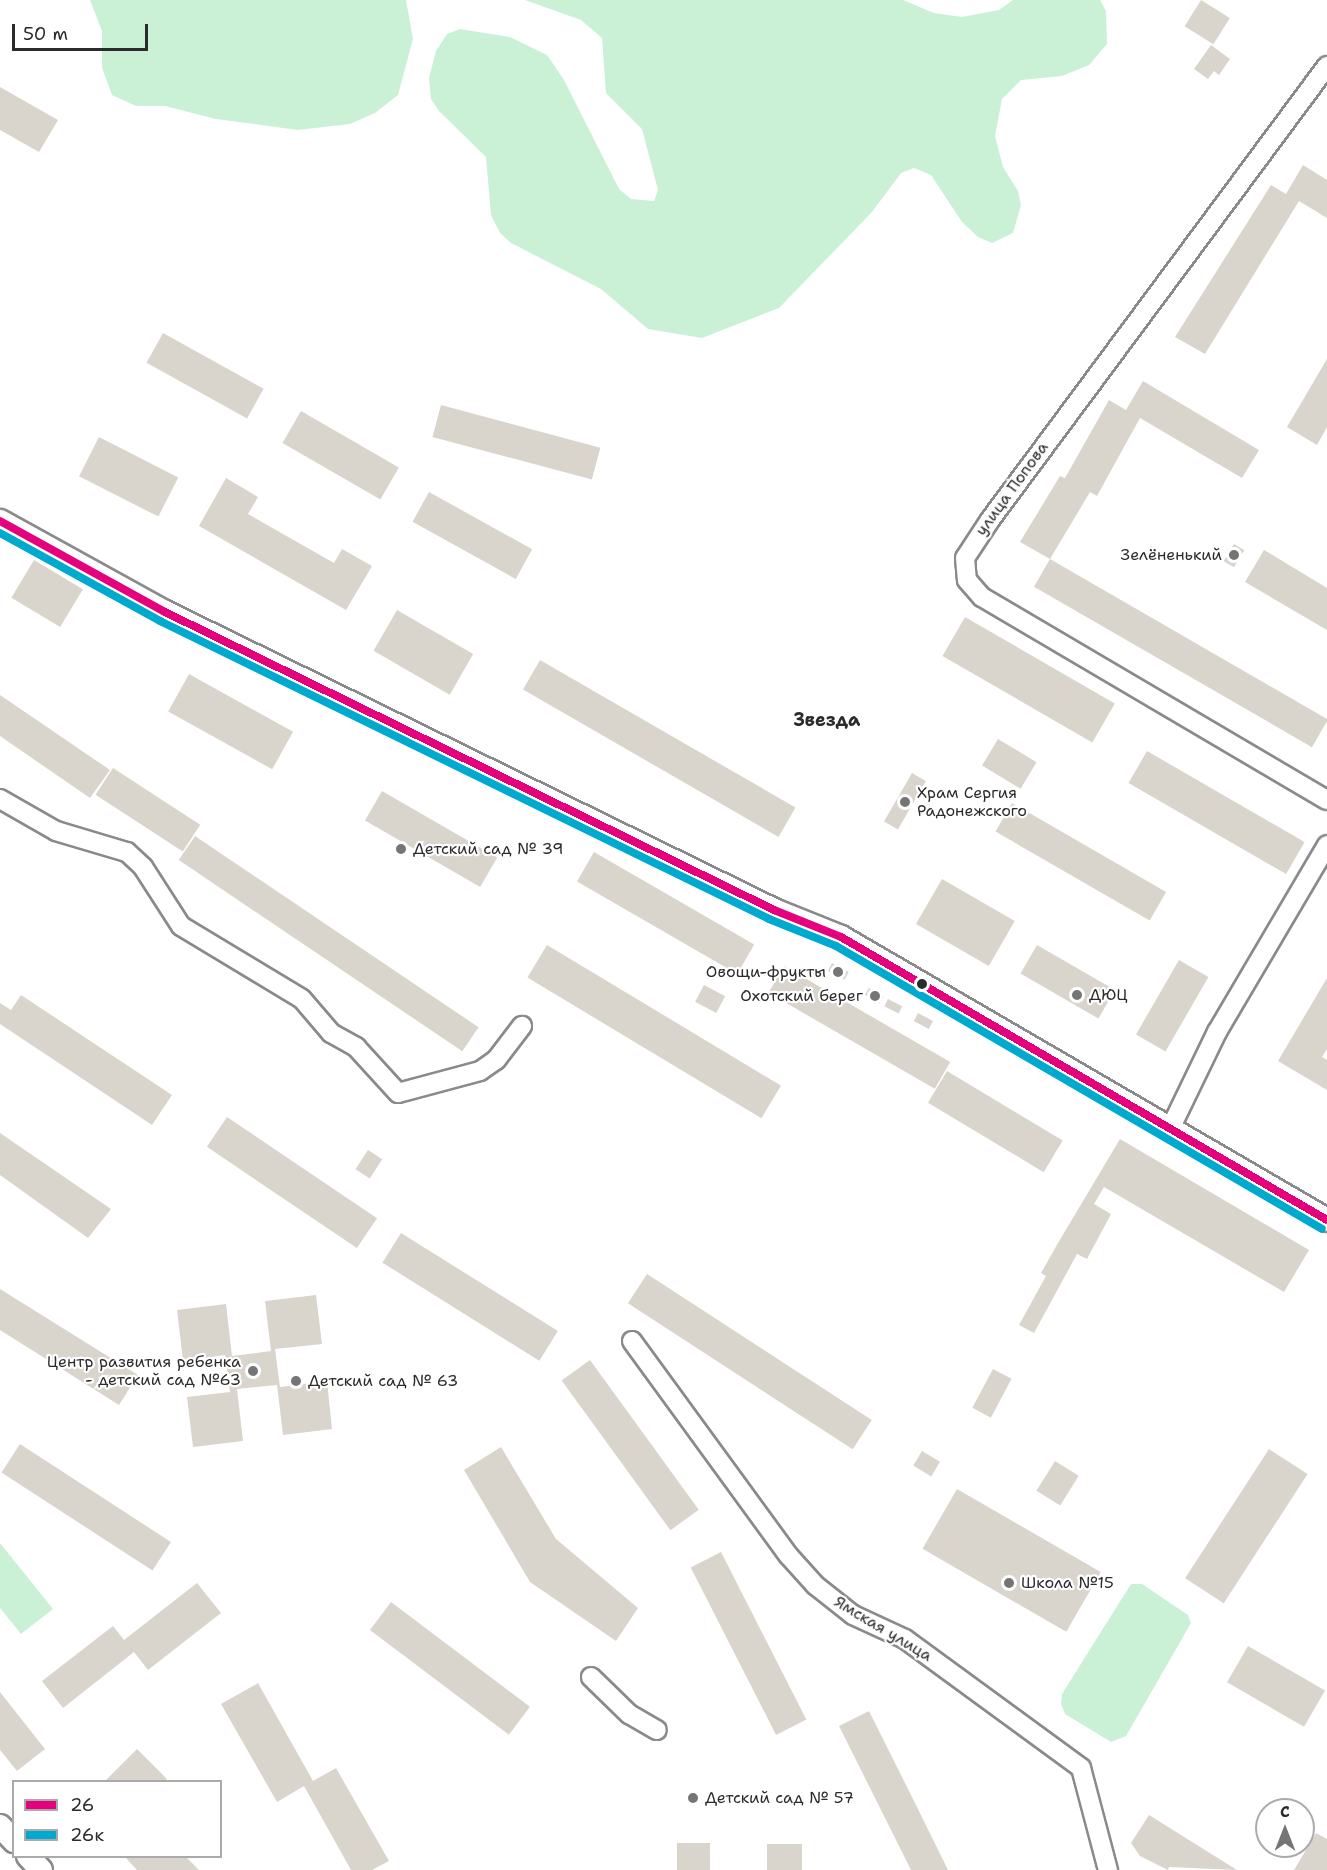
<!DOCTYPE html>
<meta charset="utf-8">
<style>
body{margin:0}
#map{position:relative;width:1327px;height:1870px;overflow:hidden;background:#fff;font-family:"Shantell Sans",sans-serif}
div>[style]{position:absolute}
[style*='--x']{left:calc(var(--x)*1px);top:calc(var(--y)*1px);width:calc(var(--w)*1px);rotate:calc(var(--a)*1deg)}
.green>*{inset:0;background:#caf1d6}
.building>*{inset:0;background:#dad5cc;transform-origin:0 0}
.roads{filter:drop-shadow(2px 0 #8a8a8a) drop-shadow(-2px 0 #8a8a8a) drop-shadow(0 2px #8a8a8a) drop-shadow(0 -2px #8a8a8a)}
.minor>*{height:18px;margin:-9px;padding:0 9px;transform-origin:9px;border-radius:9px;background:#fff}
.tertiary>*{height:22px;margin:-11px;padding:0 11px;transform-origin:11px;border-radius:11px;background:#fff}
.bus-1>*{height:8px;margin:-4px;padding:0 4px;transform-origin:4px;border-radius:4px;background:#e5007d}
.bus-2>*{height:8px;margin:-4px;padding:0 4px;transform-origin:4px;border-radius:4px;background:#00a9ce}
.dots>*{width:16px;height:16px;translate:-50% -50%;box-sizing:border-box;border:3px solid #fff;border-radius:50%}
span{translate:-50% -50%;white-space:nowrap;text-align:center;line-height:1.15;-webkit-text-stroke:4.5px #fff;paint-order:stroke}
.street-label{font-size:16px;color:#2b2b2b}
.poi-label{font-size:16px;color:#2b2b2b}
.right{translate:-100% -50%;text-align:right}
.left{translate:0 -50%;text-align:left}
.neighbourhood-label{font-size:18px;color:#2b2b2b;font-weight:700}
.legend{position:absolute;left:12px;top:1780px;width:210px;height:78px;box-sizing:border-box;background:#fff;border:2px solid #aaa;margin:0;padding:8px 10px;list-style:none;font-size:18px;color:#2b2b2b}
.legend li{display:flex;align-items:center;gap:12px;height:30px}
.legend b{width:30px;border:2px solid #aaa}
.north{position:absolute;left:1255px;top:1798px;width:60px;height:60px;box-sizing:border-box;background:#fff;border:2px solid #aaa;border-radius:50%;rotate:0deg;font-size:16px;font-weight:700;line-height:24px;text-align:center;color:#2b2b2b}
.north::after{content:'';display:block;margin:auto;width:21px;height:27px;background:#757575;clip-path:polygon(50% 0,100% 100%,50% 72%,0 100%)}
.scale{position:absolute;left:12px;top:24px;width:136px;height:27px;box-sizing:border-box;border:3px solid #2b2b2b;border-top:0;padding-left:8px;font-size:18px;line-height:21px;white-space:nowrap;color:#2b2b2b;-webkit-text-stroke:4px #fff;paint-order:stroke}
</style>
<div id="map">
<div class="green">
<i style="clip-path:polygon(90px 0,406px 0,413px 39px,398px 95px,375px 113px,350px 124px,298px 130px,216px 119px,165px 106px,136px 106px,112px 95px,102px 68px,102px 31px)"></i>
<i style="clip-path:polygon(525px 0,903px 0,934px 13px,962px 17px,999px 10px,1013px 0,1100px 0,1106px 11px,1107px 44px,1089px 65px,1062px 76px,1021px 80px,1002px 99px,995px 136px,1003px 167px,1018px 191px,1021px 205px,1013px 233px,992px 243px,978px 237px,962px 222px,931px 175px,914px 168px,901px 173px,872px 212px,779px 308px,702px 338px,648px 329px,601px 289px,511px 243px,500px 233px,491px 215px,486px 157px,439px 111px,431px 99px,429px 78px,436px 51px,447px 34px,460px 29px,510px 37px,547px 55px,564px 80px,619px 189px,631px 199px,654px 201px,658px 190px,642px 129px,606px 93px,602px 38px,581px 20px)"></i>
<i style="clip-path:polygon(0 1543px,53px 1609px,21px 1634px,0 1608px)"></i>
<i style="clip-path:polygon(1131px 1584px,1142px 1584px,1188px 1615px,1191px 1623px,1126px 1736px,1111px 1742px,1065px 1714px,1061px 1704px,1062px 1694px)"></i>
</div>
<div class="building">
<i style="left:1201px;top:0;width:34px;height:31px;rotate:32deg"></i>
<i style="clip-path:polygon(1211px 45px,1230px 59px,1219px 75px,1214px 71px,1208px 79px,1194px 69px)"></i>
<i style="clip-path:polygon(0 87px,58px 120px,39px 152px,0 130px)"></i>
<i style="clip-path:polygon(1303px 165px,1327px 180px,1327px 218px,1299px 201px,1205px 354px,1175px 337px,1271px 185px,1286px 194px)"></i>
<i style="left:163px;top:333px;width:115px;height:34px;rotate:29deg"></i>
<i style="clip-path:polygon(1327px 359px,1327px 427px,1317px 445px,1287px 427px)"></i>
<i style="clip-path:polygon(1143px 381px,1259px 450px,1242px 478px,1140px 418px,1097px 496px,1090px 492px,1050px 559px,1020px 542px,1060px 476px,1065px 478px,1109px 400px,1126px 410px)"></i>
<i style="left:441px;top:405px;width:165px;height:33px;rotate:15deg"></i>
<i style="left:301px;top:411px;width:113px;height:37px;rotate:30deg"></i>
<i style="left:99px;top:437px;width:89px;height:44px;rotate:27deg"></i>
<i style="clip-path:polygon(226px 478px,258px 497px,248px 514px,334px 563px,342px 549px,372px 566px,346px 610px,199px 526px)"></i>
<i style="left:429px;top:492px;width:118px;height:34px;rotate:29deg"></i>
<i style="left:1234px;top:544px;width:12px;height:20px;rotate:31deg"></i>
<i style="clip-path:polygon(1264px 550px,1327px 588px,1327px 630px,1245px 582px)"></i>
<i style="left:1050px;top:559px;width:321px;height:32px;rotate:30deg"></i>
<i style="left:34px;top:560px;width:57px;height:44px;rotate:31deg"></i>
<i style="left:397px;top:610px;width:88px;height:47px;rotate:30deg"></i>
<i style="left:965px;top:617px;width:173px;height:45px;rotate:30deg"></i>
<i style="left:540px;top:660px;width:295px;height:34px;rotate:30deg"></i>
<i style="left:189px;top:674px;width:119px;height:43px;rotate:29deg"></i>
<i style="clip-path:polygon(0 695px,110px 770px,90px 798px,0 736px)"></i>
<i style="left:998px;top:739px;width:45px;height:31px;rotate:31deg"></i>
<i style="left:1147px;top:751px;width:182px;height:37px;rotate:30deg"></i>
<i style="left:113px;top:768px;width:104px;height:32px;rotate:33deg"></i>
<i style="left:912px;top:773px;width:16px;height:56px;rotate:30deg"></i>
<i style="left:382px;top:791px;width:133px;height:34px;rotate:30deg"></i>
<i style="left:1012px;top:803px;width:178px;height:33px;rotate:30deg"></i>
<i style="left:195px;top:836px;width:342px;height:29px;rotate:34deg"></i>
<i style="left:594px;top:852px;width:185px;height:34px;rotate:30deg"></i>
<i style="left:942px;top:879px;width:84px;height:52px;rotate:30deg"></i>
<i style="left:547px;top:945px;width:273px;height:38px;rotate:31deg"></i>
<i style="left:1037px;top:945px;width:90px;height:33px;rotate:30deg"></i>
<i style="left:1179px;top:960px;width:34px;height:86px;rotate:30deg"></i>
<i style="left:832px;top:963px;width:19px;height:9px;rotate:28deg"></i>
<i style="left:784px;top:966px;width:192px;height:31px;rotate:30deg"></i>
<i style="clip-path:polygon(1327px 978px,1327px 1049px,1322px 1057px,1327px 1060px,1327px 1090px,1278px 1061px)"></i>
<i style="left:704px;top:985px;width:24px;height:19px;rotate:28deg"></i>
<i style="left:869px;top:988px;width:17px;height:8px;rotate:31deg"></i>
<i style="clip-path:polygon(21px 995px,172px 1095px,152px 1125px,0 1024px,0 1003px,11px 1010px)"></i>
<i style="left:888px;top:999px;width:16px;height:8px;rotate:27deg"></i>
<i style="left:918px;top:1013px;width:17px;height:9px;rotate:28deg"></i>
<i style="left:947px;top:1071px;width:135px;height:37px;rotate:31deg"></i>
<i style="left:227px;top:1117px;width:181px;height:36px;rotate:34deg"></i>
<i style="clip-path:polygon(0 1133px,111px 1209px,88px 1238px,0 1175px)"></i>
<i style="clip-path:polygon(1120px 1139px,1309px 1250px,1284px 1292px,1104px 1187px,1094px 1204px,1111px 1214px,1087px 1259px,1077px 1254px,1034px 1333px,1019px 1325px,1046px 1276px,1041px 1273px,1058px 1243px)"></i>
<i style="left:368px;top:1150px;width:17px;height:23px;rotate:33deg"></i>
<i style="left:401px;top:1233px;width:185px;height:35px;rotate:32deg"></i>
<i style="left:647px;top:1274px;width:268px;height:35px;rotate:33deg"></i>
<i style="clip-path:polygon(0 1289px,138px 1375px,119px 1405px,0 1330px)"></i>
<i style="clip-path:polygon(316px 1295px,322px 1344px,275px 1349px,280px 1387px,327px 1381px,332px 1429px,283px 1435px,277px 1385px,237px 1389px,243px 1441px,193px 1447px,187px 1397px,230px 1392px,225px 1355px,183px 1361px,177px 1310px,226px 1304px,232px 1356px,271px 1351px,265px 1301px)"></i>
<i style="left:590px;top:1360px;width:185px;height:35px;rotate:54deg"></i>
<i style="left:993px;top:1369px;width:21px;height:44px;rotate:28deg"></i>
<i style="left:20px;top:1444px;width:180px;height:34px;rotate:33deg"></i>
<i style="clip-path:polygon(501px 1447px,556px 1539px,638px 1608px,616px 1641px,530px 1582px,464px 1470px)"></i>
<i style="left:1269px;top:1449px;width:46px;height:154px;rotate:33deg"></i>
<i style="left:922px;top:1451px;width:21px;height:17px;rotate:31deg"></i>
<i style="left:1055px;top:1461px;width:28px;height:35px;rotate:32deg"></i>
<i style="left:957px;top:1489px;width:166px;height:69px;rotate:30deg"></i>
<i style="left:721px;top:1552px;width:188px;height:34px;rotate:63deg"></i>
<i style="clip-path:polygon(197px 1583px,221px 1613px,148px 1670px,134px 1652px,63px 1708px,42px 1681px,113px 1626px,124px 1640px)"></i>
<i style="left:391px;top:1602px;width:174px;height:35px;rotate:37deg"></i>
<i style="left:1248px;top:1646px;width:89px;height:42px;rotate:30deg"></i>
<i style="clip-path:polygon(258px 1683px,313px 1781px,336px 1768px,389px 1861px,372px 1870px,351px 1870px,304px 1786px,277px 1802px,221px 1704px)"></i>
<i style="clip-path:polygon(0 1692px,45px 1749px,17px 1771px,0 1750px)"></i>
<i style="clip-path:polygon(869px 1711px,911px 1795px,948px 1870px,911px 1870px,839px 1726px)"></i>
<i style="clip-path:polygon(137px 1749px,167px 1779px,164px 1782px,104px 1782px)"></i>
<i style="clip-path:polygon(1149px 1815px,1237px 1870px,1169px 1867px,1168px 1870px,1140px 1856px,1131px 1843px)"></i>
<i style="clip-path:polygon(1316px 1833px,1327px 1839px,1327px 1870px,1294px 1870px)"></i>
<i style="left:677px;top:1843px;width:33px;height:27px"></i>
<i style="left:767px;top:1844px;width:35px;height:26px"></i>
<i style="clip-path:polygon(124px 1856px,185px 1856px,199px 1870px,137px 1870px)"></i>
</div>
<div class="roads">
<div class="minor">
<i style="--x:1327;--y:66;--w:565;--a:126.59"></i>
<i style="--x:990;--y:520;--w:45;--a:123.3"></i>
<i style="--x:965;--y:558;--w:22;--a:85"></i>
<i style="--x:967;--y:580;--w:23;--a:49"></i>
<i style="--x:982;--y:597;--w:400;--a:30.5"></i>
<i style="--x:0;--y:799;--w:64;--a:29.7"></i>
<i style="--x:56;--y:831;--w:74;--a:16.5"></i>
<i style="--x:127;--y:852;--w:22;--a:43"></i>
<i style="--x:143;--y:867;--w:70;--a:57.2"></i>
<i style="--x:181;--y:926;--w:141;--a:31.1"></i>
<i style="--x:302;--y:999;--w:45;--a:49.5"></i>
<i style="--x:331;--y:1033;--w:29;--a:29"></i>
<i style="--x:356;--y:1047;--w:62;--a:47.6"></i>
<i style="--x:398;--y:1093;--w:85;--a:-15"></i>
<i style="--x:480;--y:1071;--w:19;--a:-35"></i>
<i style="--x:496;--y:1060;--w:43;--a:-52.6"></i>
<i style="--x:1171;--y:1127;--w:106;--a:-64.2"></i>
<i style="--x:1217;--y:1032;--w:217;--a:-59.5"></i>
<i style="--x:632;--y:1341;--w:266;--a:53.9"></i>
<i style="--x:789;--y:1556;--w:39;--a:48"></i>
<i style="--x:815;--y:1585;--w:48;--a:38.3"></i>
<i style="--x:853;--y:1615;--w:57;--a:24.8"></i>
<i style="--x:905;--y:1639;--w:218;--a:36.2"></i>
<i style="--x:1081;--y:1768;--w:106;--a:75.2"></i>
<i style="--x:591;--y:1677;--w:53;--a:44.2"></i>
<i style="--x:629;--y:1714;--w:32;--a:30"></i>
</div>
<div class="tertiary">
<i style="--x:0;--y:521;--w:188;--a:28.9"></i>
<i style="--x:165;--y:612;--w:678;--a:26.07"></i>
<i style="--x:774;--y:910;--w:72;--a:21.9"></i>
<i style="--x:841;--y:937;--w:562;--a:30.21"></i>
<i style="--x:0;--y:1826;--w:21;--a:47"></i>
<i style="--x:28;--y:1856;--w:19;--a:47"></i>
</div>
</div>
<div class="bus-1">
<i style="--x:0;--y:521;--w:188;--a:28.9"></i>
<i style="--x:165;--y:612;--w:678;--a:26.07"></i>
<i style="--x:774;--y:910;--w:72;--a:21.9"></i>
<i style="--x:841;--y:937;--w:562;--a:30.21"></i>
</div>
<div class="bus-2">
<i style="--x:0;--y:533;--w:183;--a:28.8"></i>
<i style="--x:160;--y:621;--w:678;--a:26.07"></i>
<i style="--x:769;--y:919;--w:72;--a:21.9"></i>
<i style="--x:836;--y:946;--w:562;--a:30.21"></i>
</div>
<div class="dots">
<i style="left:1234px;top:555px;background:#757575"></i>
<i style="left:905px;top:802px;background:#757575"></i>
<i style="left:401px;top:849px;background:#757575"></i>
<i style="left:838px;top:972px;background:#757575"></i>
<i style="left:922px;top:984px;background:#2b2b2b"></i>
<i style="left:1077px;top:995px;background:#757575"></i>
<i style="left:875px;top:996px;background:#757575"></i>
<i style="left:253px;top:1371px;background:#757575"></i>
<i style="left:296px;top:1381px;background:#757575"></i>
<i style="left:1009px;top:1583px;background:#757575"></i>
<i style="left:693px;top:1798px;background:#757575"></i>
</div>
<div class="street-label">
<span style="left:1012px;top:489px;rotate:-54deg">улица Попова</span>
<span style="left:883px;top:1629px;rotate:31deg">Ямская улица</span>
</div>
<div class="poi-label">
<span class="right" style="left:1222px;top:555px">Зелёненький</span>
<span class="left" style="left:917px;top:802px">Храм Сергия<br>Радонежского</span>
<span class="left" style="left:413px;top:849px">Детский сад № 39</span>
<span class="right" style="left:826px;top:972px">Овощи-фрукты</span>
<span class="left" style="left:1089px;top:995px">ДЮЦ</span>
<span class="right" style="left:863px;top:996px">Охотский берег</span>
<span class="right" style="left:241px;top:1371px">Центр развития ребенка<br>- детский сад №63</span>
<span class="left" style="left:308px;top:1381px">Детский сад № 63</span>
<span class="left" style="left:1021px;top:1583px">Школа №15</span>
<span class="left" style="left:705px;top:1798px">Детский сад № 57</span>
</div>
<div class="neighbourhood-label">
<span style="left:827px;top:720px">Звезда</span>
</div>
<ul class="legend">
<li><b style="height:8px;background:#e5007d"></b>26</li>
<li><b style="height:8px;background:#00a9ce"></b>26к</li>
</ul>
<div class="north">С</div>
<div class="scale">50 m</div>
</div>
